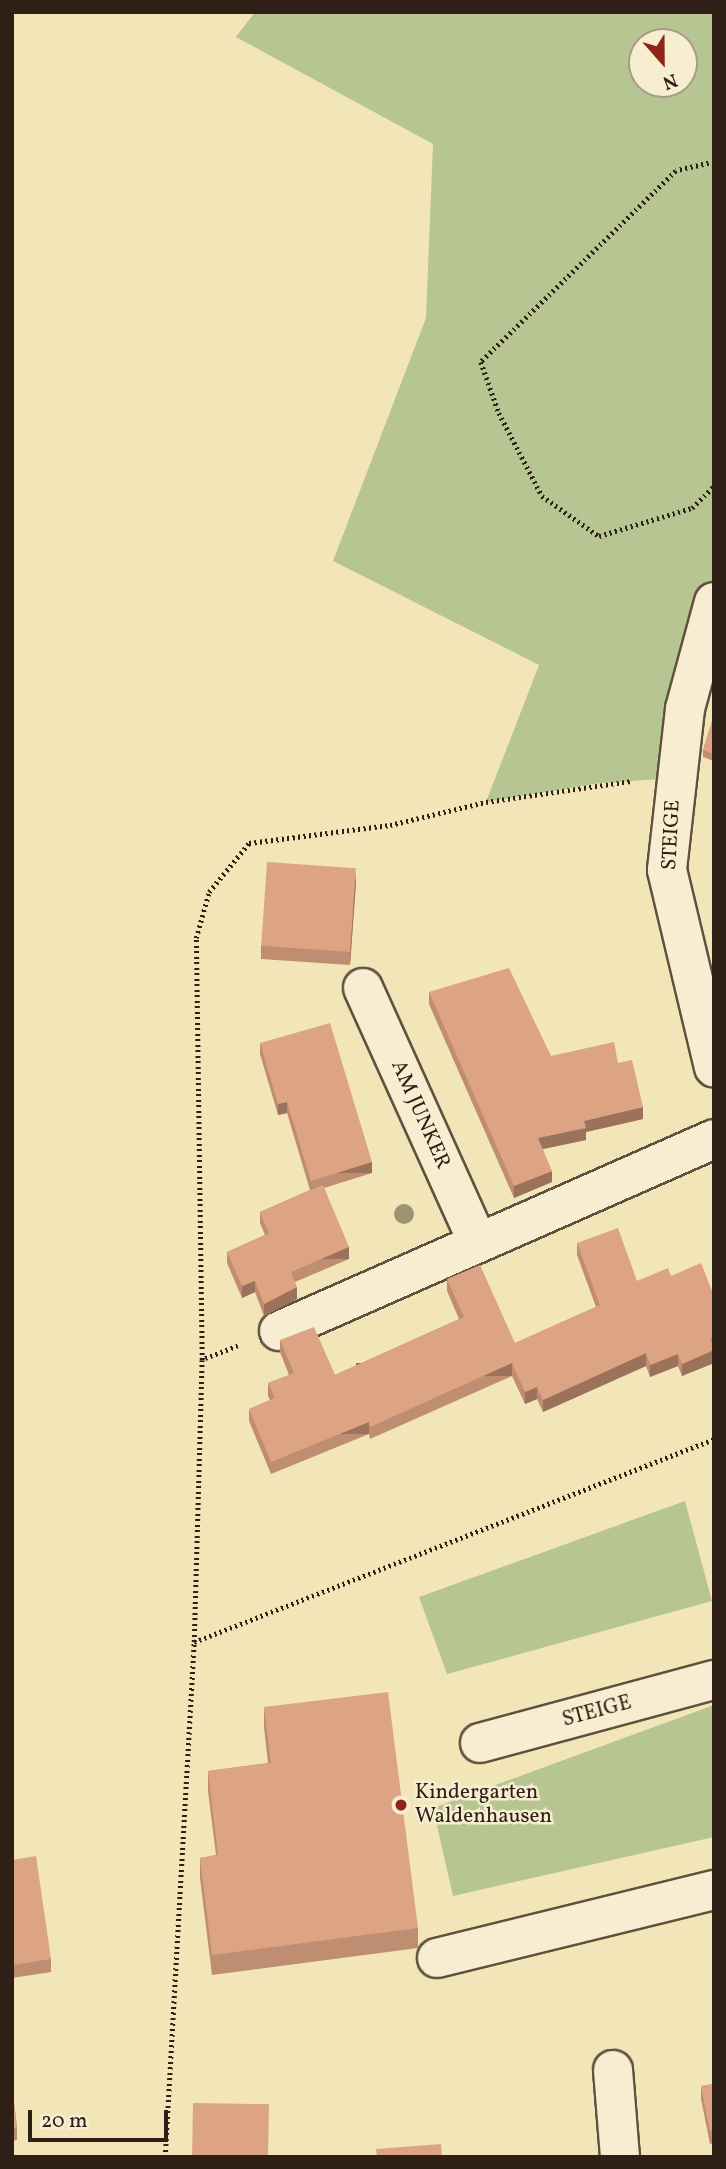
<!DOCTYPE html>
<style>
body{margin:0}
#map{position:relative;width:726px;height:2169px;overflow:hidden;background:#f2e5b8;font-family:Vollkorn,serif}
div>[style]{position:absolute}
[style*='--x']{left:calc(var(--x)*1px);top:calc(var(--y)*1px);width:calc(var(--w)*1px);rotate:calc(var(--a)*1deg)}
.green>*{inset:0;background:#b6c592}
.path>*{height:4.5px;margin-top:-2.25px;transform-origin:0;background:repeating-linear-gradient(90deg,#2e2017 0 2px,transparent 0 5.5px)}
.roads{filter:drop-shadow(2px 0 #5f513f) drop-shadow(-2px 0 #5f513f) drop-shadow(0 2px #5f513f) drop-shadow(0 -2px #5f513f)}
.minor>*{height:38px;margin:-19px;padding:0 19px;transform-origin:19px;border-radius:19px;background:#f7eed1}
.trees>*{width:20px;height:20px;margin:-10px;border-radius:50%;background:#9d9474}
.wall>*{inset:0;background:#be8d72}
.shaded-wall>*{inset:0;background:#9b735c;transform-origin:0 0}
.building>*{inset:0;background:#dda484;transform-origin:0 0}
.dots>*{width:19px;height:19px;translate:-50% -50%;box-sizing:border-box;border:4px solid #f7eed1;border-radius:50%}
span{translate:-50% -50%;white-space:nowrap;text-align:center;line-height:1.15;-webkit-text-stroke:5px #f7eed1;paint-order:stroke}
.street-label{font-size:21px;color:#2e2017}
.poi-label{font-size:21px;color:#2e2017}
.left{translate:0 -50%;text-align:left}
.frame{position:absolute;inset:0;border:14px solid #2e2017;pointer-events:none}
.north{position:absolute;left:628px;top:28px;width:70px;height:70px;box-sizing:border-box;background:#f7eed1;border:2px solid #a79c87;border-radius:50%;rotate:159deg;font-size:19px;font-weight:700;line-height:28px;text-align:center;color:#2e2017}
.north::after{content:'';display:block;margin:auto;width:24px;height:32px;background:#8f2418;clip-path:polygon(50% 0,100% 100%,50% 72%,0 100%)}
.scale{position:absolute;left:28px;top:2110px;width:140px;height:32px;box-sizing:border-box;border:4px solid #2e2017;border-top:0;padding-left:9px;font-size:21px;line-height:24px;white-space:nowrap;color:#2e2017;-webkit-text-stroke:5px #f7eed1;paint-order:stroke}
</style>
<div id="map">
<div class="green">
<i style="clip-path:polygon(evenodd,255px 12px,714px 12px,714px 602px,676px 778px,601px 783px,486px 802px,539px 665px,333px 561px,426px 318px,433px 144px,236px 37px,255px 12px,642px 42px,684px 42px,684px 84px,642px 84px,642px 42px)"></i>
<i style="clip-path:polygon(685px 1501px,712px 1601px,447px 1674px,419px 1597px)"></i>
<i style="clip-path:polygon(714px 1705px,714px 1837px,453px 1896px,433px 1808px)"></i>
</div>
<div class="path">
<i style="--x:714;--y:162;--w:39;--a:167"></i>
<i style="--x:676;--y:171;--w:273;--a:135.6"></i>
<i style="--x:481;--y:362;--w:54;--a:70.6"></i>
<i style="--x:499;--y:413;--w:93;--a:62.6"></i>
<i style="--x:542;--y:496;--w:70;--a:35.1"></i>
<i style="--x:599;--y:536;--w:97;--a:-16.8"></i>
<i style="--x:692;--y:508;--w:31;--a:-45"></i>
<i style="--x:238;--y:1346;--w:39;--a:159"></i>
<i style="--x:202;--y:1360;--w:422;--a:-90.8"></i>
<i style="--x:196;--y:938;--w:48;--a:-74.2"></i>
<i style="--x:209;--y:892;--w:63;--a:-50.8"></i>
<i style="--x:249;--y:843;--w:142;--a:-7.3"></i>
<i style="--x:390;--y:825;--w:99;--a:-13.5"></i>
<i style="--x:486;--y:802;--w:148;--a:-8.2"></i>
<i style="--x:194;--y:1642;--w:558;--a:-21.32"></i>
<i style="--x:165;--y:2157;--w:516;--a:-86.78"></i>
<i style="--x:194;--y:1642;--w:282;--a:-88.4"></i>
</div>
<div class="roads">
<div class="minor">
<i style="--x:714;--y:602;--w:111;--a:105.2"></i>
<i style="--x:685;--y:709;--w:162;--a:96.4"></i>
<i style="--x:667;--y:870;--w:203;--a:76.6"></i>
<i style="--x:363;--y:988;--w:277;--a:65.7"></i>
<i style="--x:279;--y:1331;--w:475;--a:-23.8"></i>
<i style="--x:480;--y:1743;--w:242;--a:-15.1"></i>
<i style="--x:437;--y:1958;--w:285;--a:-13.8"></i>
<i style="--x:613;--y:2070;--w:87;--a:85.4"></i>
</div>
</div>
<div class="trees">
<i style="left:404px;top:1214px"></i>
</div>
<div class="wall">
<i style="clip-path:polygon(714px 715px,714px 761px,703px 757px,703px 750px)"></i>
<i style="clip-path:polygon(356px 882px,350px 965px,261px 959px,261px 946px)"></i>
<i style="clip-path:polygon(429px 992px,551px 1056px,618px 1063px,643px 1119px,586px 1132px,586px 1140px,543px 1149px,552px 1182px,514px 1198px,429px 1004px)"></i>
<i style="clip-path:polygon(260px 1043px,372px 1173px,324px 1188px,349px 1259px,295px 1282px,297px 1299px,264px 1316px,255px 1292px,242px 1298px,227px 1263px,227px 1252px,265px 1235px,260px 1223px,260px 1212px,310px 1190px,287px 1113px,278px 1115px,260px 1054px)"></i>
<i style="clip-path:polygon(577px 1243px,637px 1281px,671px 1276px,714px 1296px,714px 1363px,682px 1376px,678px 1366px,650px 1377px,646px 1366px,543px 1412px,537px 1399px,525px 1404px,512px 1376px,370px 1439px,369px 1434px,271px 1474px,249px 1421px,249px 1409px,270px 1400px,268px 1396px,268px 1383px,289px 1375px,280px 1352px,280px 1340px,335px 1375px,459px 1319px,447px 1291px,447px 1279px,515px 1343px,596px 1307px,577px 1255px)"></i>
<i style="clip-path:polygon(264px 1707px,418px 1928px,418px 1948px,212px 1975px,200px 1878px,200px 1858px,216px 1855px,208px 1791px,208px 1771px,268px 1763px,264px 1727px)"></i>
<i style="clip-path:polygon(12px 1860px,51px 1959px,51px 1972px,12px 1978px)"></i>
<i style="clip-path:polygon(714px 2084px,714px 2143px,710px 2144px,701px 2099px,701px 2086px)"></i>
<i style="clip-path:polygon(12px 2086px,17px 2127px,17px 2140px,12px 2141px)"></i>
</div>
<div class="shaded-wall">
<i style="clip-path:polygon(356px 869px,356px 882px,350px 965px,350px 952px)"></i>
<i style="clip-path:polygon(287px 1102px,287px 1113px,278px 1115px,278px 1104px)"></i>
<i style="clip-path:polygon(643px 1107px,643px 1119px,586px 1132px,586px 1140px,538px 1150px,538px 1138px,584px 1121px)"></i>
<i style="left:372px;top:1162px;width:11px;height:64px;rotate:90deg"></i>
<i style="clip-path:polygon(552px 1171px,552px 1182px,514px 1198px,514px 1186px)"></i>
<i style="left:349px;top:1247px;width:12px;height:63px;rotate:90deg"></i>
<i style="clip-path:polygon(255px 1281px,255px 1292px,242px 1298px,242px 1286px)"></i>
<i style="clip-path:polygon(297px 1287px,297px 1299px,264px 1316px,264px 1304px)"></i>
<i style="clip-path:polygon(714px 1350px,714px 1363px,682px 1376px,682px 1364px)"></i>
<i style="clip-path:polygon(646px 1353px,646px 1366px,543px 1412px,543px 1400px)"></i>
<i style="clip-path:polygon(678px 1354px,678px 1366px,650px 1377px,650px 1365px)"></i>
<i style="left:512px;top:1363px;width:13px;height:156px;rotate:90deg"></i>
<i style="clip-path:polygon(537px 1387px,537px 1399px,525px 1404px,525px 1392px)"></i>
<i style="left:369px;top:1422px;width:12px;height:106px;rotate:90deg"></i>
</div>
<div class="building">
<i style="clip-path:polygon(714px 715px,714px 754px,703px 750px)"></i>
<i style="left:267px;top:862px;width:89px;height:84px;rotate:4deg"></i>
<i style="clip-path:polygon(509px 968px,551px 1056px,614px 1042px,618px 1063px,632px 1060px,643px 1107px,584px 1121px,586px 1128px,538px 1138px,552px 1171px,514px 1186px,429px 992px)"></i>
<i style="clip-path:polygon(330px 1023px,372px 1162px,311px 1181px,287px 1102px,278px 1104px,260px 1043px)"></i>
<i style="clip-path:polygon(323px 1185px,349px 1247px,291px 1272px,297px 1287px,264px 1304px,255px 1281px,242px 1286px,227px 1252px,269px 1234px,260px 1212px)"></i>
<i style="clip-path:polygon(618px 1228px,637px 1281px,668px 1268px,671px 1276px,701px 1263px,714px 1296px,714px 1337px,710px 1338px,714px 1350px,682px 1364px,678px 1354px,650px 1365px,646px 1353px,543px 1400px,537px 1387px,525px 1392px,512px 1363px,370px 1427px,369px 1422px,271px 1462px,249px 1409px,275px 1398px,268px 1383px,294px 1373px,280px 1340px,314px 1327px,335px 1375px,464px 1317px,447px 1279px,480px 1265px,515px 1343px,600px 1305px,577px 1243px)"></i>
<i style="clip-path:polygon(388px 1692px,418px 1928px,212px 1955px,200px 1858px,218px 1855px,208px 1771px,271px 1763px,264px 1707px)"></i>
<i style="clip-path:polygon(36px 1856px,51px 1959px,12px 1965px,12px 1860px)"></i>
<i style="clip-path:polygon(714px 2084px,714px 2130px,710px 2131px,701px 2086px)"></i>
<i style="clip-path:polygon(12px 2086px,17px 2127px,12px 2128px)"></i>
<i style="left:193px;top:2103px;width:76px;height:54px;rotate:1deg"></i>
<i style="clip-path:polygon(441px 2144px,442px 2157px,377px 2157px,376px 2149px)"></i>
</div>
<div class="dots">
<i style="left:401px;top:1805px;background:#8f2418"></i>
</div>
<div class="street-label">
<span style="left:672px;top:835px;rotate:-87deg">STEIGE</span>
<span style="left:420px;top:1115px;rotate:66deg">AM JUNKER</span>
<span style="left:597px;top:1712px;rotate:-15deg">STEIGE</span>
</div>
<div class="poi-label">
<span class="left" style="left:415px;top:1805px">Kindergarten<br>Waldenhausen</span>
</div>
<div class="frame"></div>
<div class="north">N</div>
<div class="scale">20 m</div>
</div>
